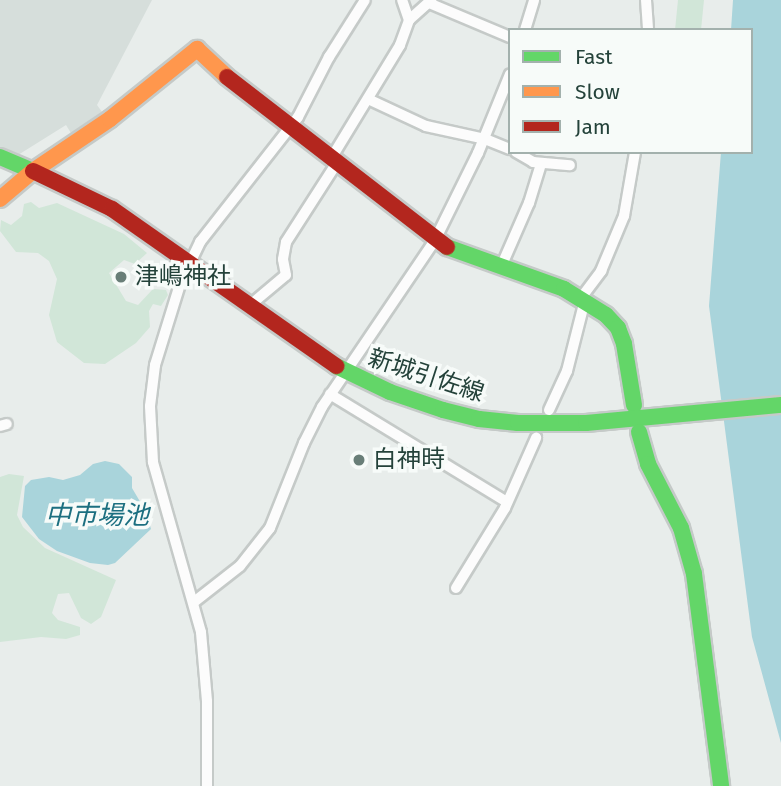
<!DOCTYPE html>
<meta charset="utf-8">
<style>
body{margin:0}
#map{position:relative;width:781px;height:786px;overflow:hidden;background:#e8edeb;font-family:"Fira Sans","Noto Sans JP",sans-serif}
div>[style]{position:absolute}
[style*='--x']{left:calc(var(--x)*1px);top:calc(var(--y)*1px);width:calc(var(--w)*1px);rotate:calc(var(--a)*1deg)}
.built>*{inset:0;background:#d6dedb}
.green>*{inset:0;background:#d1e6d8}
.water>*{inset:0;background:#a9d4db}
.roads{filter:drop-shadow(2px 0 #c5cac8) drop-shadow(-2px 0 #c5cac8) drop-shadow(0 2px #c5cac8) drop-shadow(0 -2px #c5cac8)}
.street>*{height:10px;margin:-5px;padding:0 5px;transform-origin:5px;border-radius:5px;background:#fcfcfc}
.fast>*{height:16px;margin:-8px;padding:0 8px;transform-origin:8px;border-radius:8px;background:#63d668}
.slow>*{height:16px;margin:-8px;padding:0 8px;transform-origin:8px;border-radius:8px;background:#ff974d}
.jam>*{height:16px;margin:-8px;padding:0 8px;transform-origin:8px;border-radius:8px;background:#b3261e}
.dots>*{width:19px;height:19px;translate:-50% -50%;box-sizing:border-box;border:4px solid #f7fbf9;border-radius:50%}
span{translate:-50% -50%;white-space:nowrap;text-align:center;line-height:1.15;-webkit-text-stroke:7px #f7fbf9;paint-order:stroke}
.poi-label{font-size:24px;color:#24423a}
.left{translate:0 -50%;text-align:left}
.street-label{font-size:24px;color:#24423a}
.water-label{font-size:26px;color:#1c6f80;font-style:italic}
.legend{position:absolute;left:508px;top:28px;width:245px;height:126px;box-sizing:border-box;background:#f7fbf9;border:2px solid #a3b1ad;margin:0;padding:9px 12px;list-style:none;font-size:21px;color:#24423a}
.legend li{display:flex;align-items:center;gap:14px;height:35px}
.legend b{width:35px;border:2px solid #a3b1ad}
</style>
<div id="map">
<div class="built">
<i style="clip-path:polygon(0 0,152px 0,97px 105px,105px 116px,74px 138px,66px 125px,18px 155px,0 148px)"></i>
</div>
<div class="green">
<i style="clip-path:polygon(678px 0,704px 0,701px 30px,675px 30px)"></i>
<i style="clip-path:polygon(31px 202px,39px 208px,57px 203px,124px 234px,147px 253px,135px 264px,124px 260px,109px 273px,126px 301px,138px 305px,153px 289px,166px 290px,168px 295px,161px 306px,153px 304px,149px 311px,150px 327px,136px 343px,105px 364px,84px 363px,57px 342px,49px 315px,57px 279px,49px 261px,38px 253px,16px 252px,0 231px,1px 220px,11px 225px,22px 216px,24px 204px)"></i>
<i style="clip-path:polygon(9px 474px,24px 476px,17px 515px,23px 527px,45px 548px,116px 580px,101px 617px,91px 624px,81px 618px,69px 593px,58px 594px,52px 613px,58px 620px,80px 627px,80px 635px,66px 639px,41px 637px,0 642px,0 477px)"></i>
</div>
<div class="water">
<i style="clip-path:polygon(733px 0,781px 0,781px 743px,752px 637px,709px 306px,721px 152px,751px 152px,751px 30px,731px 30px)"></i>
<i style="clip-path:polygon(105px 461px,119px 464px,132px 477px,132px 488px,145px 510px,151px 529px,115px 563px,108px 565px,90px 563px,57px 551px,39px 539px,22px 517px,25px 486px,31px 480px,49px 477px,63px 480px,80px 475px,93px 464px)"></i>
</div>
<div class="roads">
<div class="street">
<i style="--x:646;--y:0;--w:30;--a:86"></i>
<i style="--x:429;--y:3;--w:88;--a:22.8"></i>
<i style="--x:409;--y:20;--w:30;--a:-42"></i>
<i style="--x:525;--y:30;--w:31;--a:-73"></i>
<i style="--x:368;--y:99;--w:64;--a:25"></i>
<i style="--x:426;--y:126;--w:60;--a:12.4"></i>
<i style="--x:485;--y:139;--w:27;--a:22"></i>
<i style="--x:516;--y:152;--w:20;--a:30"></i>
<i style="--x:533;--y:162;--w:37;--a:5"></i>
<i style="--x:332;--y:157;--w:131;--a:-58.7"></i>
<i style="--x:400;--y:45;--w:27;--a:-70"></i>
<i style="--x:409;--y:20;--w:21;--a:-109"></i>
<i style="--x:501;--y:267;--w:70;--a:-66.4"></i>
<i style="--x:529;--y:203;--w:41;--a:-72.9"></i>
<i style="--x:581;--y:298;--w:34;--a:-53"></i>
<i style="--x:601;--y:271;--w:60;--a:-67.3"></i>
<i style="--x:624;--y:216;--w:65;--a:-80.2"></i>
<i style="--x:249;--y:306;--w:48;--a:-40"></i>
<i style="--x:286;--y:275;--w:16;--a:-101"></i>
<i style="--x:283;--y:259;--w:17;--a:-80"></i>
<i style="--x:286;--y:242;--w:96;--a:-57.3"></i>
<i style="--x:330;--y:394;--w:207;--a:31.4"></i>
<i style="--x:549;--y:410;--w:43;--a:-65.2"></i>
<i style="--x:567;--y:371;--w:73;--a:-75.8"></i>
<i style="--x:0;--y:426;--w:7;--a:-16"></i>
<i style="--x:456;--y:588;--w:94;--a:-58.5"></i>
<i style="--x:505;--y:508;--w:77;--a:-66.1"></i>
<i style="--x:194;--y:602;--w:58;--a:-38"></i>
<i style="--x:240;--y:566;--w:48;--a:-51.7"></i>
<i style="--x:270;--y:528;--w:92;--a:-68.2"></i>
<i style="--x:304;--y:443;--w:40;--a:-63.4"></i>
<i style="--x:322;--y:407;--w:202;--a:-55.9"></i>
<i style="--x:435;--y:240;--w:97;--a:-63.7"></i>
<i style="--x:478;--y:153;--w:85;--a:-67.9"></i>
<i style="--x:207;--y:786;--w:85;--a:-90"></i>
<i style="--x:207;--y:701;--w:69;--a:-95"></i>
<i style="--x:201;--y:632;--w:177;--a:-105.8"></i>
<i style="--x:153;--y:462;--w:56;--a:-93.1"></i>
<i style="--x:150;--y:406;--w:41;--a:-83"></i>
<i style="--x:155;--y:365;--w:85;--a:-72.8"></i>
<i style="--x:180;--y:284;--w:47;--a:-64.5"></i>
<i style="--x:200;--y:242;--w:159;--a:-51.9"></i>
<i style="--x:298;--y:117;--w:68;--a:-62.7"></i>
<i style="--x:329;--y:57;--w:67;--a:-57.7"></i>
</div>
<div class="fast">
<i style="--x:0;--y:157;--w:36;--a:23"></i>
<i style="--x:447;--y:247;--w:124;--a:19.7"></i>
<i style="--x:564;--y:289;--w:49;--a:31.8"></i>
<i style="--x:606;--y:315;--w:18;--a:47"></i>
<i style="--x:618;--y:328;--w:17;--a:69"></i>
<i style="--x:624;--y:344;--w:62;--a:80.7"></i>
<i style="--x:336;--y:366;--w:60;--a:25.7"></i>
<i style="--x:390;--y:392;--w:56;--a:18.8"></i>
<i style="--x:443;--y:410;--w:37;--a:14"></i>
<i style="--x:479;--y:419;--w:39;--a:6"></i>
<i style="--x:518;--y:423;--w:68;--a:0"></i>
<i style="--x:586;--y:423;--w:196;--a:-5.3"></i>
<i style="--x:639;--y:432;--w:33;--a:74"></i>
<i style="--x:648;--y:464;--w:72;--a:62.7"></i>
<i style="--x:681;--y:528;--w:48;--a:74.2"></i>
<i style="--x:694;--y:574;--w:214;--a:82.7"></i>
</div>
<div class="slow">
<i style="--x:0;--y:199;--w:43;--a:-40.3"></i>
<i style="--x:33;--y:171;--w:93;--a:-34"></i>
<i style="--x:110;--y:119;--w:112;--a:-38.8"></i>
<i style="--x:197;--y:49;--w:41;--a:43"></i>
</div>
<div class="jam">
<i style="--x:227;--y:77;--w:278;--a:37.7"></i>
<i style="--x:33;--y:171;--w:88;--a:25.7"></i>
<i style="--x:112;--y:209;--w:274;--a:35"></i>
</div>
</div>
<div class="dots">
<i style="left:121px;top:277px;background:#697e78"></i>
<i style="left:359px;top:460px;background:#697e78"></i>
</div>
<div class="poi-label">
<span class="left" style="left:135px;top:277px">津嶋神社</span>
<span class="left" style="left:373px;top:460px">白神時</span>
</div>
<div class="street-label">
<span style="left:426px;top:376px;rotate:18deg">新城引佐線</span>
</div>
<div class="water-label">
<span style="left:97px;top:516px">中市場池</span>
</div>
<ul class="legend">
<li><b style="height:9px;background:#63d668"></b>Fast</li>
<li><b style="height:9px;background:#ff974d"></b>Slow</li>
<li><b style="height:9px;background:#b3261e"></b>Jam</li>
</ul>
</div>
